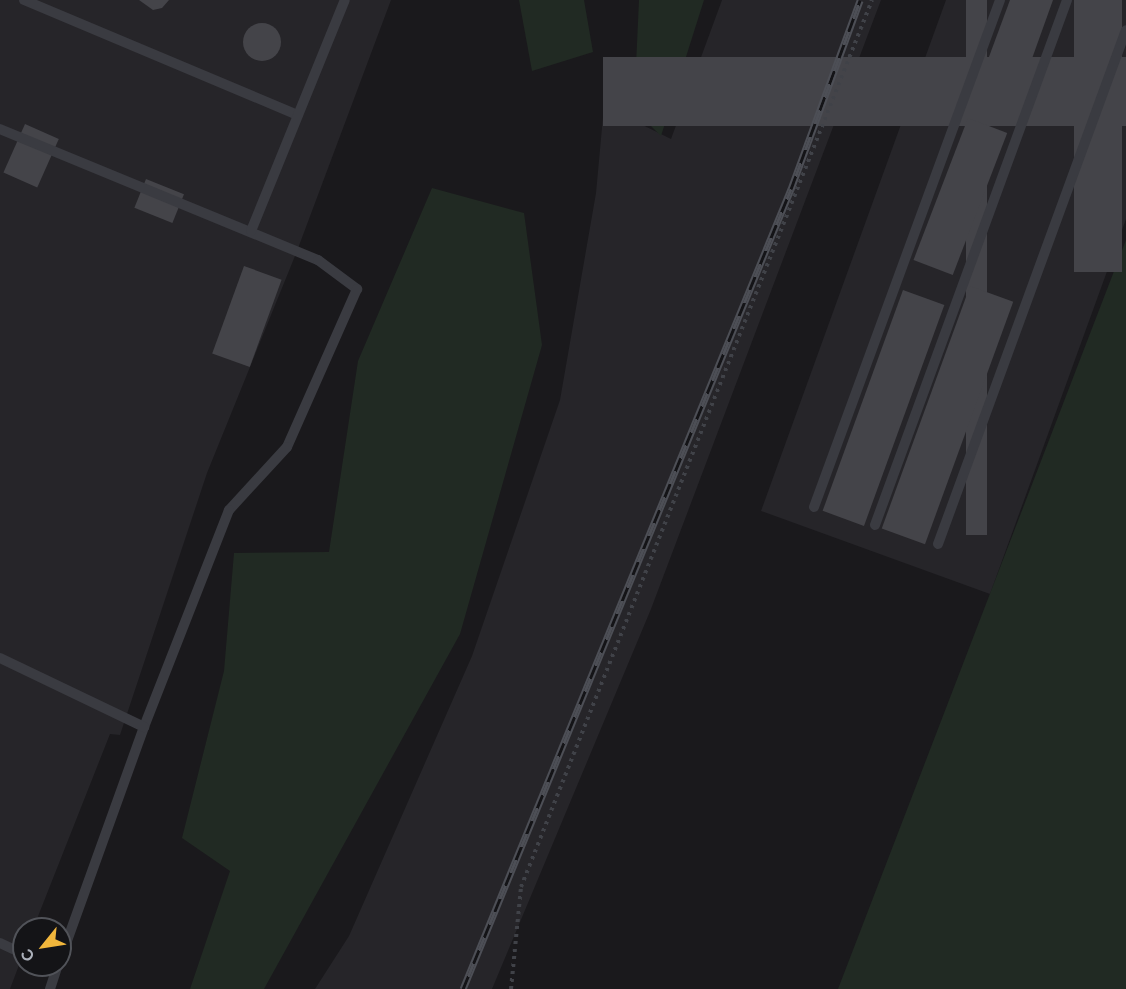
<!DOCTYPE html>
<meta charset="utf-8">
<style>
body{margin:0}
#map{position:relative;width:1126px;height:989px;overflow:hidden;background:#1a191c;font-family:Raleway,sans-serif}
div>[style]{position:absolute}
[style*='--x']{left:calc(var(--x)*1px);top:calc(var(--y)*1px);width:calc(var(--w)*1px);rotate:calc(var(--a)*1deg)}
.built>*{inset:0;background:#262529}
.green>*{inset:0;background:#212a23}
.building>*{inset:0;background:#444449;transform-origin:0 0}
.round{border-radius:50%}
.path>*{height:4px;margin-top:-2px;transform-origin:0;background:repeating-linear-gradient(90deg,#404248 0 3px,transparent 0 7.5px)}
.lane>*{height:10px;margin:-5px;padding:0 5px;transform-origin:5px;border-radius:5px;background:#3a3b41}
.rail>*{height:7px;margin-top:-3.5px;transform-origin:0;background:repeating-linear-gradient(90deg,#141417 0 14px,#4d4f56 0 28px);box-sizing:border-box;border-block:2px solid #4d4f56}
span{translate:-50% -50%;white-space:nowrap;text-align:center;line-height:1.15;-webkit-text-stroke:4.5px #141417;paint-order:stroke}
.north{position:absolute;left:12px;top:917px;width:60px;height:60px;box-sizing:border-box;background:#141417;border:2px solid #515359;border-radius:50%;rotate:240deg;font-size:16px;font-weight:700;line-height:24px;text-align:center;color:#acb1bb}
.north::after{content:'';display:block;margin:auto;width:21px;height:27px;background:#f1b63c;clip-path:polygon(50% 0,100% 100%,50% 72%,0 100%)}
</style>
<div id="map">
<div class="built">
<i style="clip-path:polygon(0 0,391px 0,297px 251px,207px 473px,120px 735px,110px 734px,33px 929px,24px 929px,24px 952px,10px 989px,0 989px)"></i>
<i style="clip-path:polygon(722px 0,881px 0,651px 609px,492px 989px,315px 989px,349px 936px,472px 656px,560px 400px,596px 193px,604px 106px,671px 139px)"></i>
<i style="clip-path:polygon(946px 0,1126px 0,1126px 219px,990px 594px,761px 511px)"></i>
</div>
<div class="green">
<i style="clip-path:polygon(519px 0,584px 0,593px 52px,532px 71px)"></i>
<i style="clip-path:polygon(639px 0,704px 0,661px 136px,634px 109px)"></i>
<i style="clip-path:polygon(432px 188px,524px 213px,542px 345px,460px 634px,264px 989px,190px 989px,230px 871px,182px 838px,224px 671px,234px 553px,329px 552px,358px 361px)"></i>
<i style="clip-path:polygon(1126px 240px,1126px 989px,838px 989px)"></i>
</div>
<div class="building">
<i style="clip-path:polygon(139px 0,169px 0,162px 8px,153px 10px)"></i>
<i style="left:966px;top:0;width:21px;height:535px"></i>
<i style="clip-path:polygon(1010px 0,1053px 0,1015px 106px,976px 92px)"></i>
<i style="left:1074px;top:0;width:48px;height:272px"></i>
<i class="round" style="left:243px;top:23px;width:38px;height:38px"></i>
<i style="left:1126px;top:57px;width:69px;height:523px;rotate:90deg"></i>
<i style="left:968px;top:118px;width:42px;height:152px;rotate:21deg"></i>
<i style="left:25px;top:124px;width:37px;height:53px;rotate:24deg"></i>
<i style="left:146px;top:179px;width:41px;height:31px;rotate:22deg"></i>
<i style="left:244px;top:266px;width:40px;height:93px;rotate:20deg"></i>
<i style="left:970px;top:286px;width:46px;height:258px;rotate:20deg"></i>
<i style="left:903px;top:290px;width:44px;height:235px;rotate:20deg"></i>
</div>
<div class="path">
<i style="--x:511;--y:989;--w:102;--a:-84.4"></i>
<i style="--x:521;--y:887;--w:954;--a:-68.41"></i>
</div>
<div class="lane">
<i style="--x:24;--y:0;--w:297;--a:22.8"></i>
<i style="--x:0;--y:129;--w:344;--a:22.4"></i>
<i style="--x:318;--y:260;--w:49;--a:36.6"></i>
<i style="--x:357;--y:289;--w:173;--a:113.9"></i>
<i style="--x:287;--y:447;--w:86;--a:132.6"></i>
<i style="--x:229;--y:510;--w:233;--a:111.4"></i>
<i style="--x:144;--y:727;--w:248;--a:109.8"></i>
<i style="--x:251;--y:231;--w:249;--a:-67.9"></i>
<i style="--x:814;--y:507;--w:540;--a:-69.85"></i>
<i style="--x:875;--y:525;--w:559;--a:-69.91"></i>
<i style="--x:938;--y:544;--w:547;--a:-69.91"></i>
<i style="--x:0;--y:658;--w:160;--a:25.6"></i>
<i style="--x:0;--y:943;--w:26;--a:25"></i>
<i style="--x:50;--y:989;--w:25;--a:-72"></i>
</div>
<div class="rail">
<i style="--x:463;--y:989;--w:865;--a:-67.71"></i>
<i style="--x:791;--y:189;--w:201;--a:-69.9"></i>
</div>
<div class="north">С</div>
</div>
